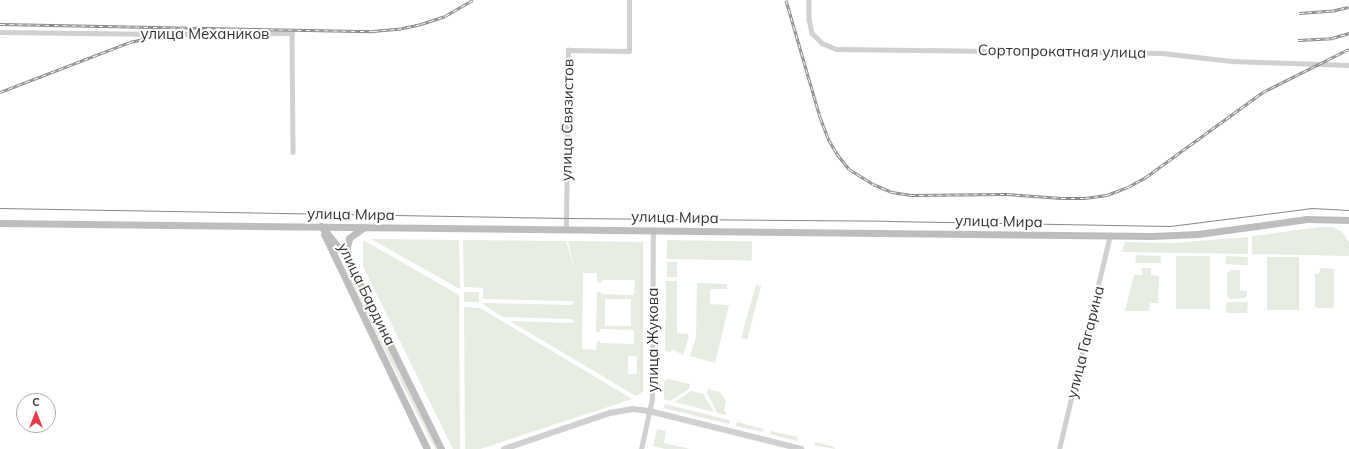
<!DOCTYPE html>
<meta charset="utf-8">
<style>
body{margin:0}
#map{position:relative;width:1349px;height:449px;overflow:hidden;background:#fff;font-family:Mulish,sans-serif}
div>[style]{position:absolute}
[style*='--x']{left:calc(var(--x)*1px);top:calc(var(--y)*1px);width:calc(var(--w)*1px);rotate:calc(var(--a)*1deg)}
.green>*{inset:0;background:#e6ecdf;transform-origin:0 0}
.minor>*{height:4.5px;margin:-2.25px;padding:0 2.25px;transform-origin:2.25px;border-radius:2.25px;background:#d0d0d0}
.tertiary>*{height:6px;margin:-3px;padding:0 3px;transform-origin:3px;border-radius:3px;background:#d0d0d0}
.secondary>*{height:7px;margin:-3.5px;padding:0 3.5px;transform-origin:3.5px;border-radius:3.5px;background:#bdbdbd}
.tram>*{height:1px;margin:-0.5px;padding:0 0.5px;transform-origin:0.5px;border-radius:0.5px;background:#888}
.rail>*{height:3px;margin-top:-1.5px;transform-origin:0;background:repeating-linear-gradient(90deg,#fff 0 4.5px,#888 0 9px);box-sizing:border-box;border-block:1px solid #888}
span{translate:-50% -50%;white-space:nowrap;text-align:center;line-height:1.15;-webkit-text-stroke:4px #fff;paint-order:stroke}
.street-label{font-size:15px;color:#333}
.north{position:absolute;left:16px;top:393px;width:40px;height:40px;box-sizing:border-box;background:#fff;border:1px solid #adadad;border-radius:50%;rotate:0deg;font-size:11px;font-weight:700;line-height:16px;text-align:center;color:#333}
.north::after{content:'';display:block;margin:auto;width:14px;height:18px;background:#e63946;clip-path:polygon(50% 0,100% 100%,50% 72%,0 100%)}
</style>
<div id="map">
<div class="green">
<i style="clip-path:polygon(1321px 227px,1333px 227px,1342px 232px,1349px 242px,1349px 256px,1252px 254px,1252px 236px)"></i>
<i style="clip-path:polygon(1248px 237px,1248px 254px,1122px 252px,1125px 242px,1173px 243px)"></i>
<i style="clip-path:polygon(371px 239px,459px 240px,460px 289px)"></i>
<i style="clip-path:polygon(363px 240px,459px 295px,460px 449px,453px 449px,363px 266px)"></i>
<i style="clip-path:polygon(evenodd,463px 240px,566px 241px,574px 268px,568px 241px,643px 242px,643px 392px,636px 396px,510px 321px,573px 323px,574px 321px,572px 319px,503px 317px,484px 305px,483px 303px,572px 305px,574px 303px,572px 301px,483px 299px,483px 288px,464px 287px,463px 240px,583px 273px,597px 273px,597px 282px,601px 283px,602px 280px,635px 280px,634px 295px,601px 294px,601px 292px,597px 292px,596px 332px,600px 332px,601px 329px,634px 330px,634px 344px,600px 343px,600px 341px,597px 341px,596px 350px,582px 349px,583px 273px,463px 240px,605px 299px,631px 299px,631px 326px,605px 326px,605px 299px,463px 240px,628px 356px,637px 356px,637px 374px,628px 374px,628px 356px)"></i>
<i style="left:667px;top:240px;width:85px;height:19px;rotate:1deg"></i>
<i style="clip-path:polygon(1136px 255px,1161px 256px,1161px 263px,1135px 263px)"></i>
<i style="left:1176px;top:256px;width:34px;height:53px"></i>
<i style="left:1226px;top:256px;width:22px;height:8px;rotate:3deg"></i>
<i style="left:1267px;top:257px;width:32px;height:53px"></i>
<i style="left:667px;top:262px;width:10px;height:15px"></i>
<i style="clip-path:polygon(1142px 268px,1151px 268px,1151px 275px,1159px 276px,1158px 303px,1150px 303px,1149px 311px,1125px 311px,1134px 275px,1142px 275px)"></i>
<i style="clip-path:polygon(1320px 268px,1334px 269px,1334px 306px,1332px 308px,1317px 308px,1315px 306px,1315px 274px,1319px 274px)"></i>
<i style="clip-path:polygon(1231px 270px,1240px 270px,1240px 290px,1247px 291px,1247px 296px,1244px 298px,1230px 299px,1227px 296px,1227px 273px)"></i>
<i style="left:353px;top:279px;width:190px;height:4px;rotate:63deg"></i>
<i style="clip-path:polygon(666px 281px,677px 281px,677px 333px,688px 334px,689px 336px,683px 355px,672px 349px,671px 352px,665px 351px)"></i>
<i style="clip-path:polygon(697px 283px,727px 284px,727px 289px,710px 289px,710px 304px,729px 305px,715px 363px,690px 356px,696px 337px)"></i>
<i style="clip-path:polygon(756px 285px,761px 286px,747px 340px,741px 338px)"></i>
<i style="left:464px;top:292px;width:15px;height:10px"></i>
<i style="clip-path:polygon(1228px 302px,1248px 302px,1247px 313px,1228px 313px,1225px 311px,1226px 304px)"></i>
<i style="clip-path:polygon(464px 307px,480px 308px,632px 399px,480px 449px,465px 449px)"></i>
<i style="clip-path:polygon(669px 379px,690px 384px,689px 389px,670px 401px,664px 399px,664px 381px)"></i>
<i style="clip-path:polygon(708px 389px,720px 392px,726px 401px,724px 411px,728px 415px,717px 413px,707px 393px)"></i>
<i style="clip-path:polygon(691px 391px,703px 394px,714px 412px,675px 402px)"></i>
<i style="left:665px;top:404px;width:67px;height:4px;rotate:14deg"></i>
<i style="clip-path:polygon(737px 422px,764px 429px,763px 432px,736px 426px)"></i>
<i style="clip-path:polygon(657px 429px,666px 431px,664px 443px,690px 449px,665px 449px,653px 446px)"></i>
<i style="clip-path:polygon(771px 431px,798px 437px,797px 441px,770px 434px)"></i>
<i style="clip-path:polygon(815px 442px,835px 447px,835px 449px,814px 445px)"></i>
</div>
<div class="minor">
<i style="--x:809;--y:0;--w:19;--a:90"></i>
<i style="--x:809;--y:19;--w:14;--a:78"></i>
<i style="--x:812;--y:33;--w:14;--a:45"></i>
<i style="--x:822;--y:43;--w:15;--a:23"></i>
<i style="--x:836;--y:49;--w:326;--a:0.7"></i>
<i style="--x:1162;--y:53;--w:70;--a:6.5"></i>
<i style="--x:1232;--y:61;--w:117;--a:2"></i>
<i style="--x:0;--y:32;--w:163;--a:0.7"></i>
<i style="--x:163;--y:34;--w:129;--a:-0.4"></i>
<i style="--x:292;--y:33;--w:119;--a:89.5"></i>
<i style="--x:566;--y:229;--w:179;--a:-89.4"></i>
<i style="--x:568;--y:50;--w:61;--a:0.9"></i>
<i style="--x:629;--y:51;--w:51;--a:-90"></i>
<i style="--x:641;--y:449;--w:51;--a:-77.6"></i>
<i style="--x:652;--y:399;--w:169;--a:-89.7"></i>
<i style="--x:1059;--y:449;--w:220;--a:-76.6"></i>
</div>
<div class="tertiary">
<i style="--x:504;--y:449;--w:112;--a:-18.8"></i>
<i style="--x:610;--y:413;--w:23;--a:-10"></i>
<i style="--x:633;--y:409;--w:16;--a:7"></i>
<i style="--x:649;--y:411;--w:157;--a:14"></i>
</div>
<div class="secondary">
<i style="--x:0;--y:223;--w:1152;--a:0.65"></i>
<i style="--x:1152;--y:236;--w:46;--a:-2.5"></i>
<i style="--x:1198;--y:234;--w:110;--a:-7.8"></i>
<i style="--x:1307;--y:219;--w:42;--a:1.4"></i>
<i style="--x:321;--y:226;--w:43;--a:50.7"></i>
<i style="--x:348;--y:259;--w:212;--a:63.9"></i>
<i style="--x:324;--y:234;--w:238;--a:64.4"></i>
<i style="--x:348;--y:259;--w:12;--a:-95"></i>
<i style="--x:347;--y:247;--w:9;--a:-77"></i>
<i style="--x:349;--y:238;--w:19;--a:-36"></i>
</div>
<div class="tram">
<i style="--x:0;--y:208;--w:566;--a:1.01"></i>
<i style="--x:566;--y:218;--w:322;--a:0.5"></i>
<i style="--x:888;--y:221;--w:282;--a:1"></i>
<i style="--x:1170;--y:226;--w:143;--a:-7.2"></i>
<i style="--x:1312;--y:208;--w:37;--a:3"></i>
</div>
<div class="rail">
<i style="--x:786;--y:0;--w:122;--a:73.8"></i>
<i style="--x:820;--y:117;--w:25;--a:69"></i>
<i style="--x:829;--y:140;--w:16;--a:60"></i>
<i style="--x:837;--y:154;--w:19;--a:51"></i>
<i style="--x:849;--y:169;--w:28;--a:32"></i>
<i style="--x:873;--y:184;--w:21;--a:23"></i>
<i style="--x:892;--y:192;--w:18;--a:9"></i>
<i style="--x:910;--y:195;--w:97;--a:-0.6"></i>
<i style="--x:1007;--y:194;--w:55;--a:4.2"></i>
<i style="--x:1062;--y:198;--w:23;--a:0"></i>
<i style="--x:1085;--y:198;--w:22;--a:-8"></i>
<i style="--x:1107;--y:195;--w:22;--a:-21"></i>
<i style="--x:1128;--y:187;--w:21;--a:-29"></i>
<i style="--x:1146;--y:177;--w:145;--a:-36"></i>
<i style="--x:1263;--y:92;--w:96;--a:-26.6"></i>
<i style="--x:1299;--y:13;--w:32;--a:-4"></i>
<i style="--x:1331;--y:11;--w:18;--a:-13"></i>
<i style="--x:0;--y:24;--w:373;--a:1.1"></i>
<i style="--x:373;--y:31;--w:25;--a:-5"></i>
<i style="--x:398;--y:29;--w:24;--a:-12"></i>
<i style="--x:421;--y:24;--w:25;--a:-18"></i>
<i style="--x:445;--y:16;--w:32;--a:-30"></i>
<i style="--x:1298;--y:40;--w:34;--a:-3"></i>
<i style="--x:1332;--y:38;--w:18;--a:-16"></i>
<i style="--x:0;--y:92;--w:139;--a:-21"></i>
<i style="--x:130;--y:42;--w:52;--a:-12.2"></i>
</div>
<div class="street-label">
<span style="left:205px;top:34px">улица Механиков</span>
<span style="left:1062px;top:51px;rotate:1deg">Сортопрокатная улица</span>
<span style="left:567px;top:120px;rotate:-89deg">улица Связистов</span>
<span style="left:351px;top:214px;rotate:1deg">улица Мира</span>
<span style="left:675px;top:217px;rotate:1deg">улица Мира</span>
<span style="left:999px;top:221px;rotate:1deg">улица Мира</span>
<span style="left:367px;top:294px;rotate:64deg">улица Бардина</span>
<span style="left:653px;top:340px;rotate:-90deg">улица Жукова</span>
<span style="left:1085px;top:342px;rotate:-76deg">улица Гагарина</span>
</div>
<div class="north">С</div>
</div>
